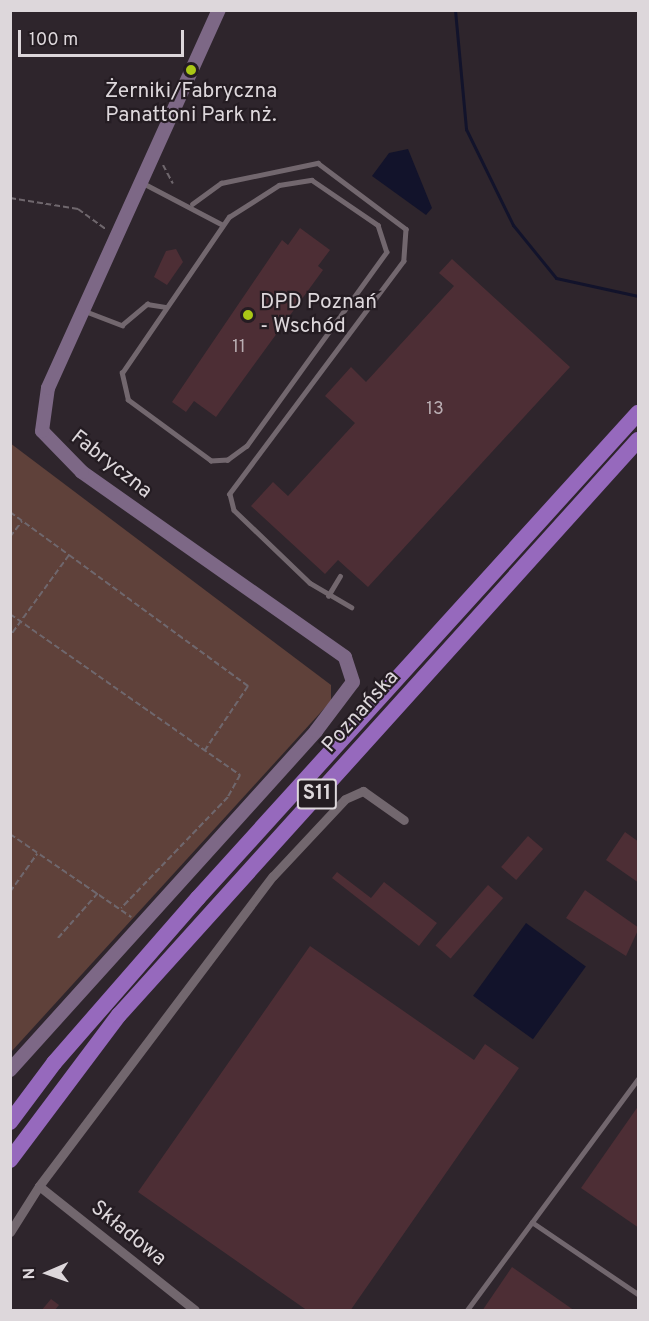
<!DOCTYPE html>
<meta charset="utf-8">
<style>
body{margin:0}
#map{position:relative;width:649px;height:1321px;overflow:hidden;background:#2e252c;font-family:Overpass,sans-serif}
div>[style]{position:absolute}
[style*='--x']{left:calc(var(--x)*1px);top:calc(var(--y)*1px);width:calc(var(--w)*1px);rotate:calc(var(--a)*1deg)}
.green>*{inset:0;background:#5f413a}
.water>*{inset:0;background:#12132b;transform-origin:0 0}
.stream>*{height:3px;margin:-1.5px;padding:0 1.5px;transform-origin:1.5px;border-radius:1.5px;background:#12132b}
.building>*{inset:0;background:#4d2e35;transform-origin:0 0}
.path>*{height:2px;margin-top:-1px;transform-origin:0;background:repeating-linear-gradient(90deg,#6f676d 0 6px,transparent 0 9px)}
.lane>*{height:4.5px;margin:-2.25px;padding:0 2.25px;transform-origin:2.25px;border-radius:2.25px;background:#72676e}
.street>*{height:9px;margin:-4.5px;padding:0 4.5px;transform-origin:4.5px;border-radius:4.5px;background:#72676e}
.secondary>*{height:14px;margin:-7px;padding:0 7px;transform-origin:7px;border-radius:7px;background:#7d6886}
.highway>*{height:16px;margin:-8px;padding:0 8px;transform-origin:8px;border-radius:8px;background:#9669bd}
.dots>*{width:16px;height:16px;translate:-50% -50%;box-sizing:border-box;border:3px solid #241c22;border-radius:50%}
span{translate:-50% -50%;white-space:nowrap;text-align:center;line-height:1.15;-webkit-text-stroke:4.5px #241c22;paint-order:stroke}
.number-label{font-size:18px;color:#b9adb2}
.number-label span{-webkit-text-stroke-width:0}
.shield-label span{padding:2px 4px;background:#241c22;border:2px solid;border-radius:4px;-webkit-text-stroke-width:0}
.shield-label{font-size:20px;color:#ddd7db;font-weight:700}
.poi-label{font-size:21px;color:#ddd7db}
.left{translate:0 -50%;text-align:left}
.street-label{font-size:21px;color:#ddd7db}
.frame{position:absolute;inset:0;border:12px solid #ddd7db;pointer-events:none}
.north{position:absolute;left:18px;top:1243px;width:60px;height:60px;-webkit-text-stroke:4px #241c22;paint-order:stroke;rotate:268deg;font-size:16px;font-weight:700;line-height:24px;text-align:center;color:#ddd7db}
.north::after{content:'';display:block;margin:auto;width:21px;height:27px;background:#ddd7db;clip-path:polygon(50% 0,100% 100%,50% 72%,0 100%)}
.scale{position:absolute;left:18px;top:30px;width:166px;height:27px;box-sizing:border-box;border:3px solid #ddd7db;border-top:0;padding-left:8px;font-size:18px;line-height:21px;white-space:nowrap;color:#ddd7db;-webkit-text-stroke:4px #241c22;paint-order:stroke}
</style>
<div id="map">
<div class="green">
<i style="clip-path:polygon(10px 443px,331px 685px,331px 701px,11px 1052px)"></i>
</div>
<div class="water">
<i style="clip-path:polygon(408px 149px,432px 208px,426px 215px,372px 176px,389px 153px)"></i>
<i style="left:526px;top:923px;width:74px;height:90px;rotate:36deg"></i>
</div>
<div class="stream">
<i style="--x:455;--y:10;--w:120;--a:84.7"></i>
<i style="--x:466;--y:129;--w:107;--a:63.9"></i>
<i style="--x:513;--y:225;--w:68;--a:50.9"></i>
<i style="--x:556;--y:278;--w:84;--a:12.4"></i>
</div>
<div class="building">
<i style="clip-path:polygon(300px 228px,330px 250px,318px 266px,323px 270px,216px 417px,194px 401px,186px 412px,172px 402px,282px 240px,288px 245px)"></i>
<i style="clip-path:polygon(176px 249px,183px 262px,167px 285px,154px 277px,166px 251px)"></i>
<i style="clip-path:polygon(452px 259px,570px 367px,368px 587px,338px 560px,325px 574px,251px 506px,273px 482px,288px 496px,355px 423px,325px 396px,351px 367px,366px 382px,454px 286px,439px 273px)"></i>
<i style="clip-path:polygon(625px 832px,639px 842px,639px 883px,606px 860px)"></i>
<i style="left:528px;top:836px;width:20px;height:41px;rotate:41deg"></i>
<i style="clip-path:polygon(337px 872px,371px 898px,384px 882px,437px 923px,419px 946px,332px 878px)"></i>
<i style="left:488px;top:885px;width:20px;height:80px;rotate:41deg"></i>
<i style="clip-path:polygon(585px 890px,639px 928px,626px 956px,566px 918px)"></i>
<i style="clip-path:polygon(310px 946px,474px 1060px,485px 1044px,519px 1068px,350px 1311px,308px 1311px,138px 1192px)"></i>
<i style="clip-path:polygon(639px 1105px,639px 1228px,581px 1188px)"></i>
<i style="clip-path:polygon(512px 1267px,575px 1311px,482px 1311px)"></i>
<i style="clip-path:polygon(51px 1299px,59px 1305px,54px 1311px,41px 1311px)"></i>
</div>
<div class="path">
<i style="--x:163;--y:165;--w:21;--a:62"></i>
<i style="--x:10;--y:198;--w:69;--a:9.2"></i>
<i style="--x:78;--y:209;--w:36;--a:36"></i>
<i style="--x:10;--y:512;--w:73;--a:36.1"></i>
<i style="--x:69;--y:555;--w:100;--a:126.1"></i>
<i style="--x:10;--y:537;--w:20;--a:-53"></i>
<i style="--x:69;--y:555;--w:222;--a:36.2"></i>
<i style="--x:248;--y:686;--w:77;--a:123.9"></i>
<i style="--x:10;--y:614;--w:281;--a:35"></i>
<i style="--x:240;--y:775;--w:25;--a:119"></i>
<i style="--x:228;--y:797;--w:154;--a:133.9"></i>
<i style="--x:10;--y:834;--w:147;--a:34.4"></i>
<i style="--x:10;--y:892;--w:47;--a:-54.6"></i>
<i style="--x:58;--y:938;--w:60;--a:-48.4"></i>
</div>
<div class="lane">
<i style="--x:312;--y:180;--w:80;--a:34.3"></i>
<i style="--x:378;--y:225;--w:28;--a:72"></i>
<i style="--x:387;--y:252;--w:239;--a:125.8"></i>
<i style="--x:247;--y:446;--w:24;--a:144"></i>
<i style="--x:228;--y:460;--w:17;--a:177"></i>
<i style="--x:211;--y:461;--w:103;--a:-143.7"></i>
<i style="--x:128;--y:400;--w:28;--a:-103"></i>
<i style="--x:122;--y:373;--w:189;--a:-55.6"></i>
<i style="--x:229;--y:217;--w:59;--a:-32.6"></i>
<i style="--x:279;--y:185;--w:33;--a:-9"></i>
<i style="--x:143;--y:183;--w:90;--a:27.7"></i>
<i style="--x:192;--y:204;--w:36;--a:-36"></i>
<i style="--x:221;--y:183;--w:99;--a:-11.7"></i>
<i style="--x:318;--y:163;--w:110;--a:36.9"></i>
<i style="--x:406;--y:229;--w:32;--a:94"></i>
<i style="--x:404;--y:261;--w:291;--a:126.8"></i>
<i style="--x:230;--y:494;--w:16;--a:76"></i>
<i style="--x:234;--y:510;--w:105;--a:43.8"></i>
<i style="--x:310;--y:583;--w:48;--a:30.3"></i>
<i style="--x:85;--y:311;--w:40;--a:21"></i>
<i style="--x:122;--y:325;--w:33;--a:-40"></i>
<i style="--x:147;--y:304;--w:18;--a:9"></i>
<i style="--x:328;--y:596;--w:23;--a:-59"></i>
<i style="--x:532;--y:1222;--w:128;--a:34.2"></i>
<i style="--x:467;--y:1310;--w:287;--a:-53.5"></i>
</div>
<div class="street">
<i style="--x:39;--y:1186;--w:199;--a:38.5"></i>
<i style="--x:10;--y:1232;--w:54;--a:-57.8"></i>
<i style="--x:39;--y:1186;--w:388;--a:-53"></i>
<i style="--x:273;--y:876;--w:105;--a:-46.9"></i>
<i style="--x:345;--y:799;--w:20;--a:-24"></i>
<i style="--x:363;--y:791;--w:50;--a:35.3"></i>
</div>
<div class="secondary">
<i style="--x:10;--y:1070;--w:457;--a:-47.9"></i>
<i style="--x:316;--y:731;--w:61;--a:-52.9"></i>
<i style="--x:353;--y:682;--w:26;--a:-108"></i>
<i style="--x:345;--y:657;--w:322;--a:-144.9"></i>
<i style="--x:82;--y:472;--w:57;--a:-134.3"></i>
<i style="--x:42;--y:431;--w:43;--a:-82.1"></i>
<i style="--x:48;--y:388;--w:415;--a:-65.7"></i>
</div>
<div class="highway">
<i style="--x:10;--y:1122;--w:74;--a:-53.3"></i>
<i style="--x:54;--y:1063;--w:219;--a:-48.9"></i>
<i style="--x:198;--y:898;--w:655;--a:-47.79"></i>
<i style="--x:10;--y:1160;--w:181;--a:-53.1"></i>
<i style="--x:119;--y:1015;--w:775;--a:-47.93"></i>
</div>
<div class="dots">
<i style="left:191px;top:70px;background:#aac716"></i>
<i style="left:248px;top:315px;background:#aac716"></i>
</div>
<div class="number-label">
<span style="left:239px;top:348px">11</span>
<span style="left:435px;top:410px">13</span>
</div>
<div class="shield-label">
<span style="left:317px;top:794px">S11</span>
</div>
<div class="poi-label">
<span style="left:191px;top:104px">Żerniki/Fabryczna<br>Panattoni Park nż.</span>
<span class="left" style="left:260px;top:315px">DPD Poznań<br>- Wschód</span>
</div>
<div class="street-label">
<span style="left:111px;top:465px;rotate:38deg">Fabryczna</span>
<span style="left:361px;top:712px;rotate:-48deg">Poznańska</span>
<span style="left:128px;top:1234px;rotate:39deg">Składowa</span>
</div>
<div class="frame"></div>
<div class="north">N</div>
<div class="scale">100 m</div>
</div>
